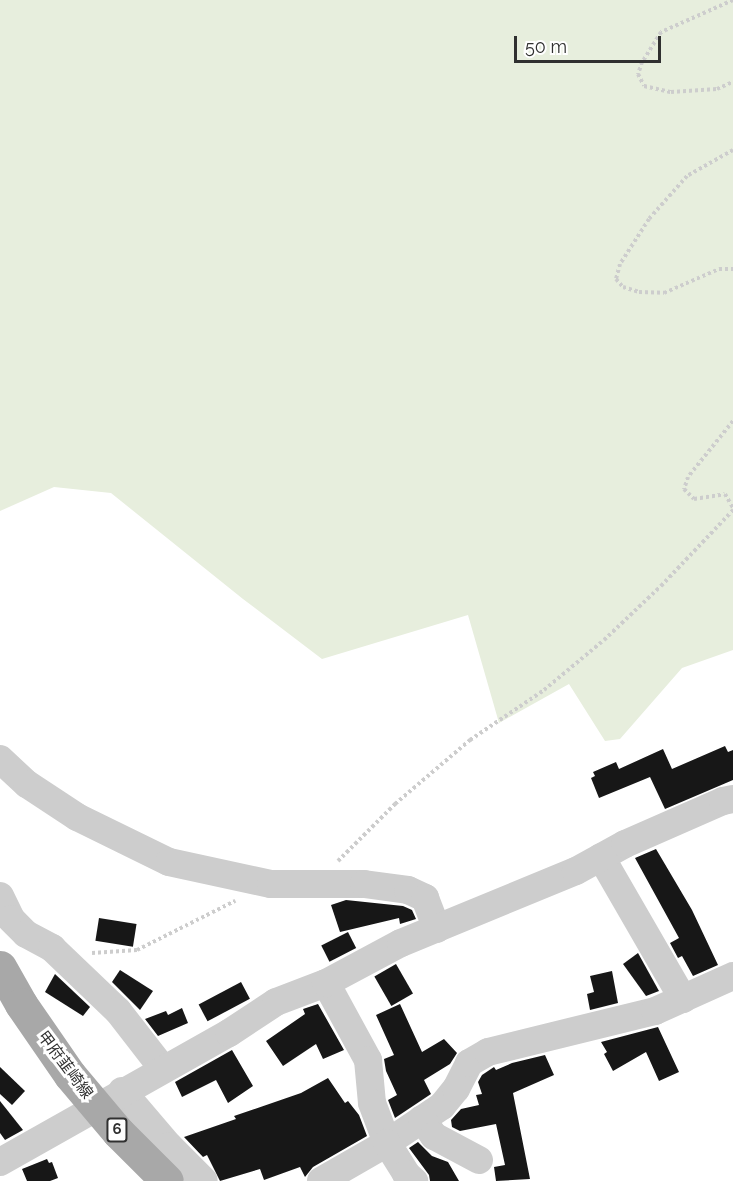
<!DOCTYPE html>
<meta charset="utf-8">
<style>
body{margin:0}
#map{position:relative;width:733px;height:1181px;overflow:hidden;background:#fff;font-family:Raleway,"Noto Sans JP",sans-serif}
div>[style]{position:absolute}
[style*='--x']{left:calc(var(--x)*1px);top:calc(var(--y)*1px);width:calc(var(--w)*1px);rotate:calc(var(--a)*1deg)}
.green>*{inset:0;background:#e7eedd}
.building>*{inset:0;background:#171717;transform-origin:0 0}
.path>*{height:4px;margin-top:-2px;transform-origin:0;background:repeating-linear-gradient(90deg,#cdcdcd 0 3px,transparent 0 6px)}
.minor>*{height:28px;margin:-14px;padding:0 14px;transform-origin:14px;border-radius:14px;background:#cdcdcd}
.major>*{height:33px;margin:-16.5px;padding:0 16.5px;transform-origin:16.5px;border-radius:16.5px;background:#a8a8a8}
.major-bridge>*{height:33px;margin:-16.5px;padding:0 16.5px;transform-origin:16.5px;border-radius:16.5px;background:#a8a8a8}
span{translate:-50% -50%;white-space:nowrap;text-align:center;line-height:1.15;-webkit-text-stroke:6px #fff;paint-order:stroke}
.shield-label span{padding:2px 4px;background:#fff;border:2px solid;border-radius:4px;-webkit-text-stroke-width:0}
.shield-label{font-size:15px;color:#303030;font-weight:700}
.street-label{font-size:16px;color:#303030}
.scale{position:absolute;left:514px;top:36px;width:147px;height:27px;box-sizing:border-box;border:3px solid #303030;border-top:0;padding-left:8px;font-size:18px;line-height:21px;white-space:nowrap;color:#303030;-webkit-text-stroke:4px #fff;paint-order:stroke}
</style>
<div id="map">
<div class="green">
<i style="clip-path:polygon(0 0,733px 0,733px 650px,682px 668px,620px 739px,605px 741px,569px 684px,499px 723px,468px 615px,322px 659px,243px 599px,111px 493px,54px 487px,0 511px)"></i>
</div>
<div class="building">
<i style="clip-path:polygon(725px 746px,728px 752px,733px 750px,733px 780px,665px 809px,650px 777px,599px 798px,591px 778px,595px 776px,593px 772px,616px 762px,619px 769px,663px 749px,672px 769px)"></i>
<i style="clip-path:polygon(656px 849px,692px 910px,718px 965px,693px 976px,682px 956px,678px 958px,670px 943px,679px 938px,635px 858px)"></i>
<i style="clip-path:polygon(346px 900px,403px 906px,412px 910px,416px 919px,400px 924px,399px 918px,340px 932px,331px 905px)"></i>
<i style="left:99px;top:918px;width:38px;height:23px;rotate:9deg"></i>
<i style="left:348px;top:932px;width:18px;height:30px;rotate:63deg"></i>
<i style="clip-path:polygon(638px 953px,659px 991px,646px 996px,623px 964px)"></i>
<i style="left:396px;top:964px;width:34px;height:25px;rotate:60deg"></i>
<i style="clip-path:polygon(120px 970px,153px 991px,140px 1010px,112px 982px)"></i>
<i style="clip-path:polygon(612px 971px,618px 1003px,590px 1010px,587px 994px,594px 992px,590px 976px)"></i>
<i style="clip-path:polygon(55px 974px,90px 1007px,83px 1016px,45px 992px)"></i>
<i style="left:241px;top:982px;width:19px;height:48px;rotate:62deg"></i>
<i style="clip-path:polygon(318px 1004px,344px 1050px,323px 1059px,316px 1044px,283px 1066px,266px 1041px,305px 1014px,303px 1009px)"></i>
<i style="clip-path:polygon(400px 1004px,422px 1052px,444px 1039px,457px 1053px,450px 1064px,424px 1080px,431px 1094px,395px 1118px,388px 1100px,397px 1095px,386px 1071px,384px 1059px,394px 1055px,376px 1015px)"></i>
<i style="clip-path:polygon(182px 1008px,188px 1023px,158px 1036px,145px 1019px,166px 1011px,168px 1015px)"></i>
<i style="clip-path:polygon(658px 1027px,679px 1072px,659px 1081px,646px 1052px,613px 1071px,604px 1054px,607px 1052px,601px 1042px)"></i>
<i style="clip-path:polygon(232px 1050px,253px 1086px,228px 1103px,216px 1080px,182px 1097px,175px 1082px)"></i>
<i style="clip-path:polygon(545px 1055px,554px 1075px,513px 1093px,530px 1179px,496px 1181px,494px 1167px,505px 1165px,496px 1124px,460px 1131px,452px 1127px,451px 1120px,461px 1109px,479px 1105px,476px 1095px,482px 1094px,478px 1082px,482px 1075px,494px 1067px,496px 1070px,512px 1063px)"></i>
<i style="clip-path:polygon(0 1067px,25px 1091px,12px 1105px,0 1094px)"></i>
<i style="clip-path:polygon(328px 1078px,345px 1103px,348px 1101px,359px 1115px,367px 1136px,313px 1167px,305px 1177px,300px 1167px,264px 1180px,260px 1169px,220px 1181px,207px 1155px,203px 1157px,184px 1137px,236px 1119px,234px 1116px,301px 1093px)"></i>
<i style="clip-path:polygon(0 1101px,23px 1130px,5px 1140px,0 1133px)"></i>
<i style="clip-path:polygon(418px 1142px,432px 1156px,448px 1162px,459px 1181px,430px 1181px,429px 1175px,409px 1148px)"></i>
<i style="clip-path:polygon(47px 1159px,49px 1163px,52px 1162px,58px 1178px,50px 1181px,27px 1181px,22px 1169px)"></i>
</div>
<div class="path">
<i style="--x:733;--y:0;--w:79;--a:156"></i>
<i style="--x:661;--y:32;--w:36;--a:122"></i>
<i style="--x:642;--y:62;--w:13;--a:108"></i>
<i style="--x:638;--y:74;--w:13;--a:63"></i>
<i style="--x:644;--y:86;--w:28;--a:13"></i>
<i style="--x:671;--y:92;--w:46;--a:-3.7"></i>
<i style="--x:717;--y:89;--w:17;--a:-24"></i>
<i style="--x:733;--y:150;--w:53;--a:150.5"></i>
<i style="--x:687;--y:176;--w:57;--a:131.5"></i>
<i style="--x:649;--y:219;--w:54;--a:122.8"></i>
<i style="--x:620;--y:264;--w:16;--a:105"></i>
<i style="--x:616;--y:279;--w:11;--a:49"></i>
<i style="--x:623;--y:287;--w:17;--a:17"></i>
<i style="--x:639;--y:292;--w:25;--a:2"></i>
<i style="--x:664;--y:293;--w:60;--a:-23.6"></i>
<i style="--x:719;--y:269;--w:14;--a:0"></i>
<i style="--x:733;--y:421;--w:72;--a:128.8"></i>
<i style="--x:688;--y:477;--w:13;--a:108"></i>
<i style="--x:684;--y:489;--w:14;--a:45"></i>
<i style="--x:694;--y:499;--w:31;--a:-9"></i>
<i style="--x:725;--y:494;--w:16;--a:60"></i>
<i style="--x:338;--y:861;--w:81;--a:-45"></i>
<i style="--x:395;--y:804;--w:99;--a:-40.5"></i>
<i style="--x:470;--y:740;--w:89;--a:-34"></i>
<i style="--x:544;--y:690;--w:78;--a:-39.8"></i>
<i style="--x:604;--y:640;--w:79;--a:-43.5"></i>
<i style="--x:661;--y:586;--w:105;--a:-46.5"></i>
<i style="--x:92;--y:953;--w:45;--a:-3.8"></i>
<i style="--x:137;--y:950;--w:110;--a:-26.6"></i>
</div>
<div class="minor">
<i style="--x:0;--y:759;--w:37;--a:43"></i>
<i style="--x:27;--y:784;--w:60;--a:33.4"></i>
<i style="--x:77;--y:817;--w:102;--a:26.1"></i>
<i style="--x:169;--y:862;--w:104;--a:12.2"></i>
<i style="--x:271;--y:884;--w:93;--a:0"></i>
<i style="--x:364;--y:884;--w:44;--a:7.8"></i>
<i style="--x:408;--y:890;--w:19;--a:25"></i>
<i style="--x:425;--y:898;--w:33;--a:69"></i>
<i style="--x:601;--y:857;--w:164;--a:60"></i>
<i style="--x:0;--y:896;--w:25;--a:64"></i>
<i style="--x:11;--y:919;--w:21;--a:45"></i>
<i style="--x:26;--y:934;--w:30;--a:28"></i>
<i style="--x:52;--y:948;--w:91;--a:43.7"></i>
<i style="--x:118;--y:1011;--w:73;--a:52.2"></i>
<i style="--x:326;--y:983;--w:88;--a:61.4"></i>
<i style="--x:368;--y:1060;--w:43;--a:84.7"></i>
<i style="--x:372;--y:1103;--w:43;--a:69.4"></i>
<i style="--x:387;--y:1143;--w:66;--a:-33.9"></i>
<i style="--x:442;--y:1106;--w:22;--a:-51"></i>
<i style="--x:456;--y:1089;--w:29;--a:-63"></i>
<i style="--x:469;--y:1063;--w:22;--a:-30"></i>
<i style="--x:488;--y:1052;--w:172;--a:-13.8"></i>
<i style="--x:655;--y:1011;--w:85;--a:-24.2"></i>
<i style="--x:122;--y:1091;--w:72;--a:49.5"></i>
<i style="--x:169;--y:1146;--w:49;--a:45"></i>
<i style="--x:422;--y:1119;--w:21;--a:55"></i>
<i style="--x:434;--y:1136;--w:51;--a:28.1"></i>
<i style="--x:0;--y:1162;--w:263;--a:-29.4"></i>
<i style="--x:229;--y:1033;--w:56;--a:-33.4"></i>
<i style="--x:276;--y:1002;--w:53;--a:-20.8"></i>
<i style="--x:326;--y:983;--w:85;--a:-28.1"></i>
<i style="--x:401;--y:943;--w:189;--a:-22.4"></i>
<i style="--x:576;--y:871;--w:56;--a:-28.9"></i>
<i style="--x:625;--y:844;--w:107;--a:-23.7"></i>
<i style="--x:723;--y:801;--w:10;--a:-11"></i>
<i style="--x:321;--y:1181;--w:76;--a:-29.9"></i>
<i style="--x:387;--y:1143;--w:36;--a:58"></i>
<i style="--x:406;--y:1174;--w:11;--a:41"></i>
</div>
<div class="major">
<i style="--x:0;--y:967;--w:43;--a:60.4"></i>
<i style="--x:21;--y:1004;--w:86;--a:55.4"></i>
</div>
<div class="major-bridge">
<i style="--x:70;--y:1075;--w:75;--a:49.9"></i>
<i style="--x:118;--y:1132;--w:69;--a:45"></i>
</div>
<div class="shield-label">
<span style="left:117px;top:1130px">6</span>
</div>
<div class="street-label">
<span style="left:65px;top:1065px;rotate:53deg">甲府韮崎線</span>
</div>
<div class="scale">50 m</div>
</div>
